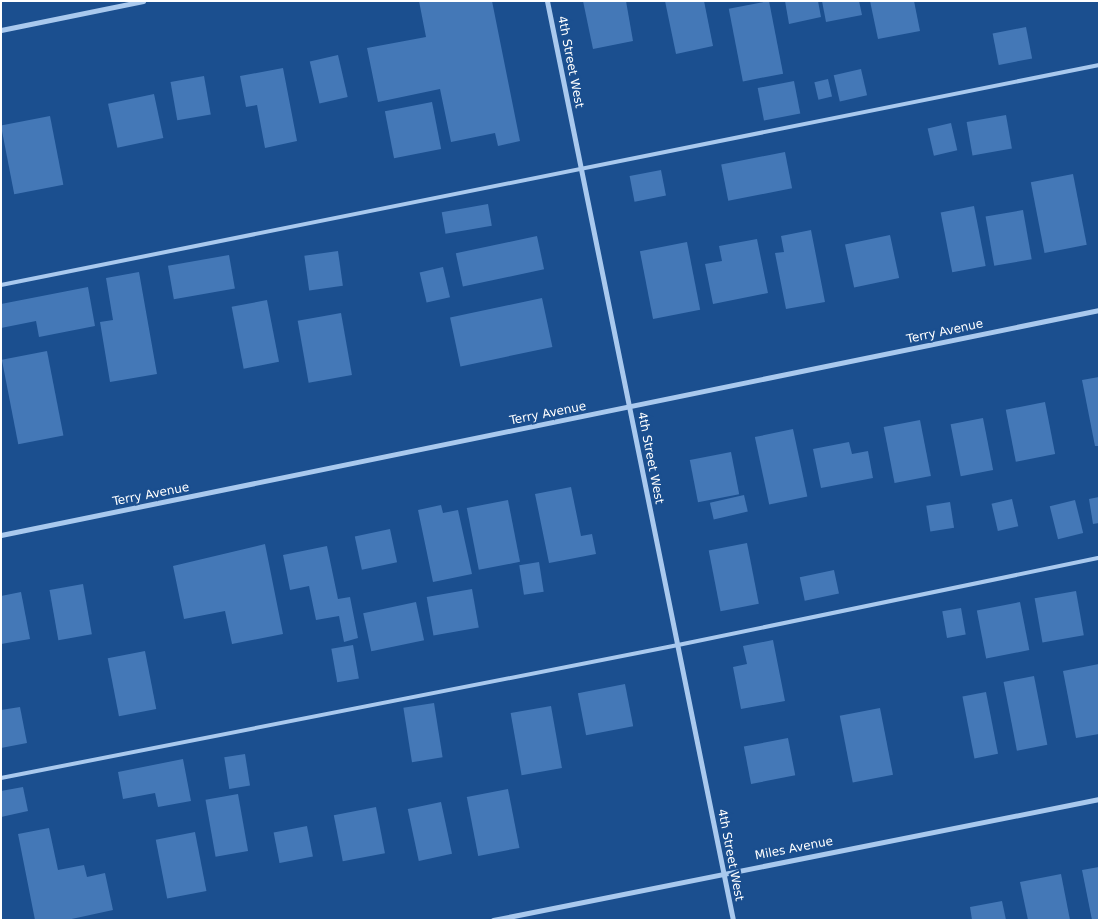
<!DOCTYPE html>
<style>
body{margin:0}
#map{position:relative;width:1100px;height:921px;overflow:hidden;background:#1b4f8f;font-family:"DejaVu Sans",sans-serif}
div>[style]{position:absolute}
[style*='--x']{left:calc(var(--x)*1px);top:calc(var(--y)*1px);width:calc(var(--w)*1px);rotate:calc(var(--a)*1deg)}
.building>*{inset:0;background:#4478b7;transform-origin:0 0}
.service>*{height:4px;margin:-2px;padding:0 2px;transform-origin:2px;border-radius:2px;background:#a9c9ee}
.minor>*{height:5px;margin:-2.5px;padding:0 2.5px;transform-origin:2.5px;border-radius:2.5px;background:#a9c9ee}
span{translate:-50% -50%;white-space:nowrap;text-align:center;line-height:1.15;-webkit-text-stroke:4px #1b4f8f;paint-order:stroke}
.street-label{font-size:12px;color:#fff}
.frame{position:absolute;inset:0;border:2px solid #fff;pointer-events:none}
</style>
<div id="map">
<div class="building">
<i style="clip-path:polygon(419px 1px,492px 1px,520px 141px,498px 146px,495px 133px,451px 142px,440px 89px,378px 102px,367px 48px,426px 37px)"></i>
<i style="clip-path:polygon(583px 1px,626px 1px,633px 41px,593px 49px)"></i>
<i style="clip-path:polygon(665px 1px,704px 1px,713px 46px,676px 54px)"></i>
<i style="left:769px;top:1px;width:74px;height:41px;rotate:79deg"></i>
<i style="clip-path:polygon(785px 1px,818px 1px,821px 17px,789px 24px)"></i>
<i style="clip-path:polygon(822px 1px,859px 1px,862px 15px,826px 22px)"></i>
<i style="clip-path:polygon(870px 1px,914px 1px,920px 31px,878px 39px)"></i>
<i style="left:1026px;top:27px;width:32px;height:34px;rotate:79deg"></i>
<i style="left:338px;top:55px;width:43px;height:29px;rotate:77deg"></i>
<i style="clip-path:polygon(283px 68px,297px 141px,265px 148px,257px 105px,246px 107px,240px 76px)"></i>
<i style="left:861px;top:69px;width:27px;height:28px;rotate:77deg"></i>
<i style="left:204px;top:76px;width:39px;height:34px;rotate:80deg"></i>
<i style="left:828px;top:79px;width:18px;height:14px;rotate:77deg"></i>
<i style="left:794px;top:81px;width:33px;height:37px;rotate:79deg"></i>
<i style="left:154px;top:94px;width:45px;height:47px;rotate:78deg"></i>
<i style="left:432px;top:102px;width:48px;height:48px;rotate:79deg"></i>
<i style="left:1006px;top:115px;width:34px;height:40px;rotate:80deg"></i>
<i style="left:50px;top:116px;width:70px;height:50px;rotate:79deg"></i>
<i style="left:951px;top:123px;width:28px;height:24px;rotate:77deg"></i>
<i style="left:785px;top:152px;width:37px;height:65px;rotate:79deg"></i>
<i style="left:661px;top:170px;width:26px;height:32px;rotate:79deg"></i>
<i style="left:1073px;top:174px;width:72px;height:43px;rotate:79deg"></i>
<i style="left:488px;top:204px;width:22px;height:47px;rotate:80deg"></i>
<i style="left:974px;top:206px;width:61px;height:34px;rotate:79deg"></i>
<i style="left:1023px;top:210px;width:50px;height:38px;rotate:80deg"></i>
<i style="clip-path:polygon(811px 230px,825px 302px,786px 309px,775px 253px,784px 252px,781px 236px)"></i>
<i style="left:890px;top:235px;width:44px;height:46px;rotate:78deg"></i>
<i style="left:537px;top:236px;width:34px;height:83px;rotate:78deg"></i>
<i style="clip-path:polygon(757px 239px,768px 293px,713px 304px,705px 264px,722px 261px,719px 246px)"></i>
<i style="left:687px;top:242px;width:69px;height:48px;rotate:79deg"></i>
<i style="left:338px;top:251px;width:35px;height:34px;rotate:82deg"></i>
<i style="left:229px;top:255px;width:34px;height:62px;rotate:80deg"></i>
<i style="left:443px;top:267px;width:31px;height:24px;rotate:77deg"></i>
<i style="clip-path:polygon(139px 272px,157px 374px,110px 382px,100px 322px,113px 320px,106px 278px)"></i>
<i style="clip-path:polygon(88px 287px,95px 326px,39px 337px,36px 321px,1px 328px,1px 304px)"></i>
<i style="left:542px;top:298px;width:50px;height:94px;rotate:78deg"></i>
<i style="left:267px;top:300px;width:63px;height:36px;rotate:79deg"></i>
<i style="left:341px;top:313px;width:63px;height:44px;rotate:80deg"></i>
<i style="left:47px;top:351px;width:86px;height:46px;rotate:79deg"></i>
<i style="clip-path:polygon(1099px 377px,1099px 446px,1095px 446px,1082px 380px)"></i>
<i style="left:1045px;top:402px;width:53px;height:40px;rotate:79deg"></i>
<i style="left:983px;top:418px;width:53px;height:33px;rotate:79deg"></i>
<i style="left:920px;top:420px;width:57px;height:37px;rotate:79deg"></i>
<i style="left:793px;top:429px;width:69px;height:39px;rotate:78deg"></i>
<i style="clip-path:polygon(849px 442px,852px 454px,868px 451px,873px 478px,821px 488px,813px 449px)"></i>
<i style="left:731px;top:452px;width:43px;height:42px;rotate:79deg"></i>
<i style="clip-path:polygon(571px 487px,581px 536px,592px 534px,596px 554px,549px 563px,535px 494px)"></i>
<i style="left:744px;top:495px;width:17px;height:35px;rotate:77deg"></i>
<i style="clip-path:polygon(1099px 497px,1099px 523px,1093px 524px,1089px 499px)"></i>
<i style="left:1012px;top:499px;width:28px;height:21px;rotate:77deg"></i>
<i style="left:508px;top:500px;width:63px;height:42px;rotate:79deg"></i>
<i style="left:1075px;top:500px;width:34px;height:26px;rotate:76deg"></i>
<i style="left:950px;top:502px;width:26px;height:24px;rotate:81deg"></i>
<i style="clip-path:polygon(441px 505px,443px 513px,458px 510px,472px 574px,433px 582px,418px 510px)"></i>
<i style="left:390px;top:529px;width:34px;height:36px;rotate:78deg"></i>
<i style="left:747px;top:543px;width:62px;height:39px;rotate:79deg"></i>
<i style="clip-path:polygon(265px 544px,283px 634px,232px 644px,225px 611px,184px 619px,173px 566px)"></i>
<i style="clip-path:polygon(327px 546px,338px 599px,350px 597px,358px 638px,344px 642px,339px 616px,316px 620px,309px 586px,290px 590px,283px 555px)"></i>
<i style="left:539px;top:562px;width:30px;height:20px;rotate:81deg"></i>
<i style="left:834px;top:570px;width:24px;height:35px;rotate:78deg"></i>
<i style="left:83px;top:584px;width:51px;height:34px;rotate:80deg"></i>
<i style="left:472px;top:589px;width:39px;height:46px;rotate:80deg"></i>
<i style="left:1076px;top:591px;width:45px;height:42px;rotate:80deg"></i>
<i style="clip-path:polygon(21px 592px,30px 639px,1px 644px,1px 596px)"></i>
<i style="left:416px;top:602px;width:39px;height:54px;rotate:78deg"></i>
<i style="left:1020px;top:602px;width:49px;height:44px;rotate:79deg"></i>
<i style="left:961px;top:608px;width:27px;height:19px;rotate:80deg"></i>
<i style="clip-path:polygon(773px 640px,785px 701px,741px 709px,733px 667px,747px 664px,743px 646px)"></i>
<i style="left:353px;top:645px;width:34px;height:22px;rotate:80deg"></i>
<i style="left:145px;top:651px;width:59px;height:38px;rotate:79deg"></i>
<i style="clip-path:polygon(1099px 664px,1099px 734px,1076px 738px,1063px 671px)"></i>
<i style="left:1034px;top:676px;width:70px;height:31px;rotate:79deg"></i>
<i style="left:625px;top:684px;width:43px;height:48px;rotate:79deg"></i>
<i style="left:986px;top:692px;width:63px;height:24px;rotate:79deg"></i>
<i style="left:434px;top:703px;width:55px;height:31px;rotate:81deg"></i>
<i style="left:551px;top:706px;width:63px;height:41px;rotate:80deg"></i>
<i style="clip-path:polygon(20px 707px,27px 743px,1px 748px,1px 710px)"></i>
<i style="left:880px;top:708px;width:68px;height:41px;rotate:79deg"></i>
<i style="left:788px;top:738px;width:38px;height:45px;rotate:79deg"></i>
<i style="left:245px;top:754px;width:32px;height:21px;rotate:81deg"></i>
<i style="clip-path:polygon(183px 759px,191px 801px,158px 807px,155px 793px,123px 799px,118px 772px)"></i>
<i style="clip-path:polygon(23px 787px,28px 811px,1px 817px,1px 791px)"></i>
<i style="left:508px;top:789px;width:60px;height:42px;rotate:79deg"></i>
<i style="left:238px;top:794px;width:58px;height:33px;rotate:80deg"></i>
<i style="left:441px;top:802px;width:53px;height:34px;rotate:78deg"></i>
<i style="left:376px;top:807px;width:47px;height:43px;rotate:79deg"></i>
<i style="left:307px;top:826px;width:31px;height:34px;rotate:79deg"></i>
<i style="clip-path:polygon(49px 828px,58px 870px,84px 865px,87px 877px,105px 873px,113px 910px,67px 920px,35px 920px,18px 834px)"></i>
<i style="left:195px;top:832px;width:60px;height:40px;rotate:79deg"></i>
<i style="clip-path:polygon(1099px 867px,1099px 920px,1092px 920px,1082px 870px)"></i>
<i style="clip-path:polygon(1061px 874px,1070px 920px,1028px 920px,1020px 882px)"></i>
<i style="clip-path:polygon(1002px 901px,1006px 920px,972px 920px,970px 907px)"></i>
</div>
<div class="service">
<i style="--x:1;--y:285;--w:1120;--a:-11.33"></i>
<i style="--x:1;--y:778;--w:690;--a:-11.11"></i>
<i style="--x:678;--y:645;--w:430;--a:-11.7"></i>
</div>
<div class="minor">
<i style="--x:547;--y:1;--w:938;--a:78.56"></i>
<i style="--x:1;--y:30;--w:145;--a:-11.5"></i>
<i style="--x:1;--y:535;--w:1121;--a:-11.58"></i>
<i style="--x:493;--y:920;--w:618;--a:-11.29"></i>
</div>
<div class="street-label">
<span style="left:570px;top:62px;rotate:79deg">4th Street West</span>
<span style="left:945px;top:332px;rotate:-12deg">Terry Avenue</span>
<span style="left:548px;top:414px;rotate:-11deg">Terry Avenue</span>
<span style="left:650px;top:458px;rotate:79deg">4th Street West</span>
<span style="left:151px;top:495px;rotate:-11deg">Terry Avenue</span>
<span style="left:794px;top:849px;rotate:-11deg">Miles Avenue</span>
<span style="left:730px;top:855px;rotate:79deg">4th Street West</span>
</div>
<div class="frame"></div>
</div>
